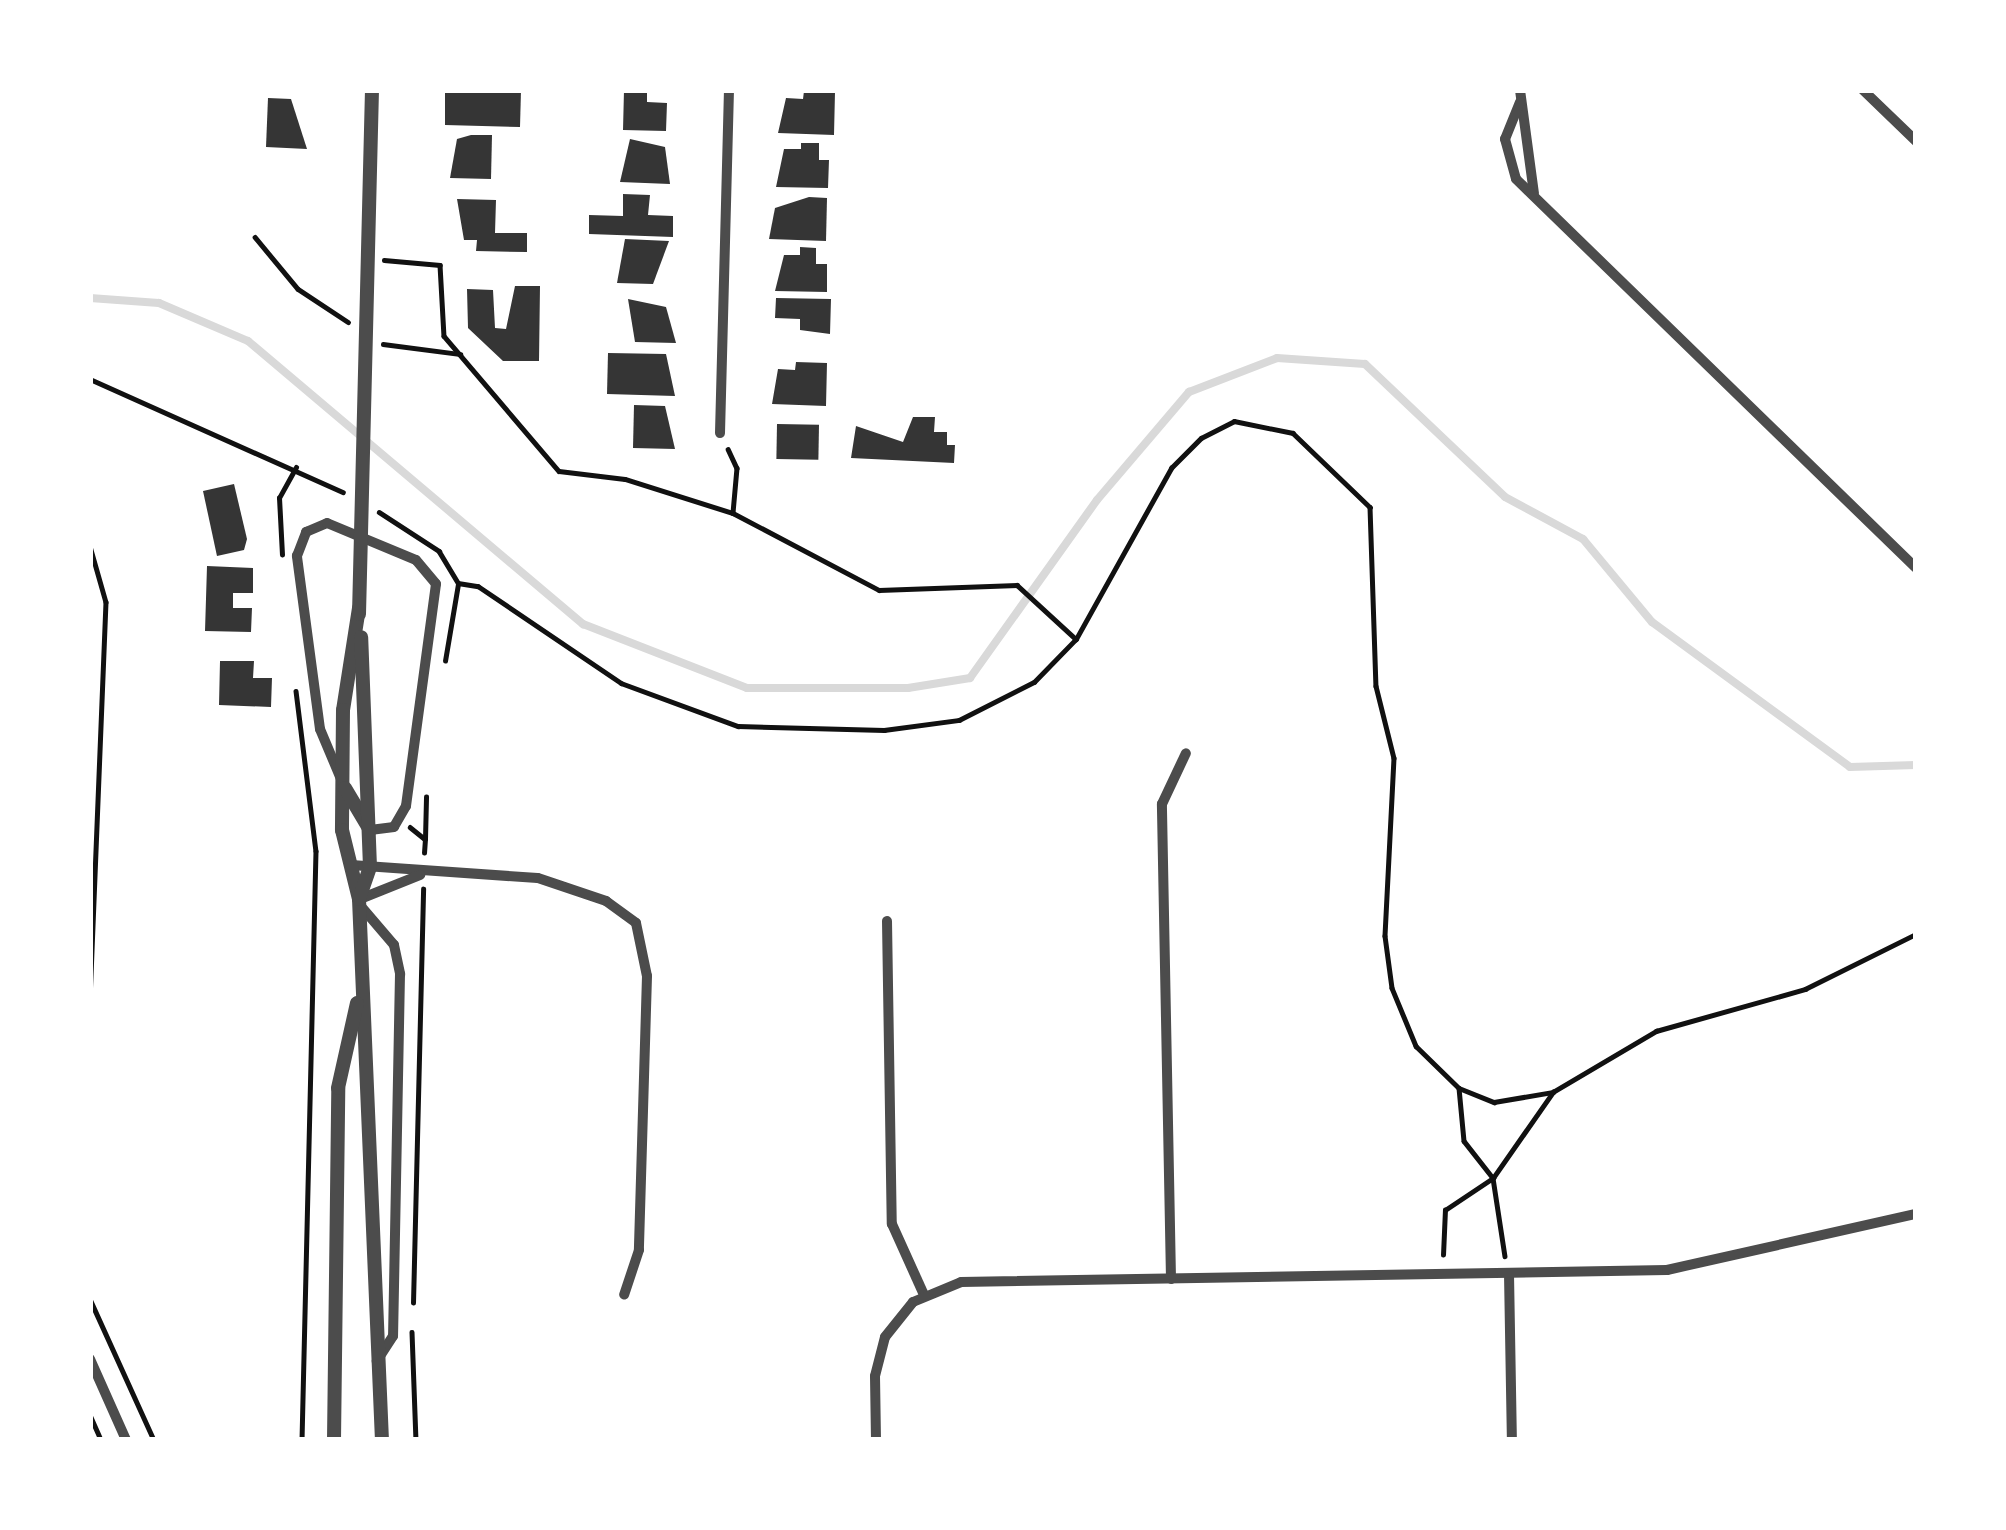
<!DOCTYPE html>
<style>
body{margin:0}
#map{position:relative;width:2006px;height:1530px;overflow:hidden;background:#fff;font-family:Lora,serif}
div>[style]{position:absolute}
[style*='--x']{left:calc(var(--x)*1px);top:calc(var(--y)*1px);width:calc(var(--w)*1px);rotate:calc(var(--a)*1deg)}
.stream>*{height:8px;margin:-4px;padding:0 4px;transform-origin:4px;border-radius:4px;background:#d9d9d9}
.building>*{inset:0;background:#353535;transform-origin:0 0}
.path>*{height:4.5px;margin:-2.25px;padding:0 2.25px;transform-origin:2.25px;border-radius:2.25px;background:#111}
.minor>*{height:10px;margin:-5px;padding:0 5px;transform-origin:5px;border-radius:5px;background:#4c4c4c}
.tertiary>*{height:14px;margin:-7px;padding:0 7px;transform-origin:7px;border-radius:7px;background:#4c4c4c}
span{translate:-50% -50%;white-space:nowrap;text-align:center;line-height:1.15;-webkit-text-stroke:9px #fff;paint-order:stroke}
.frame{position:absolute;inset:0;border:93px solid #fff;pointer-events:none}
</style>
<div id="map">
<div class="stream">
<i style="--x:90;--y:298;--w:69;--a:4.1"></i>
<i style="--x:159;--y:303;--w:97;--a:23.1"></i>
<i style="--x:248;--y:341;--w:439;--a:40.2"></i>
<i style="--x:583;--y:624;--w:176;--a:21.3"></i>
<i style="--x:747;--y:688;--w:161;--a:0"></i>
<i style="--x:908;--y:688;--w:63;--a:-9.2"></i>
<i style="--x:970;--y:678;--w:219;--a:-54.5"></i>
<i style="--x:1097;--y:500;--w:142;--a:-49.6"></i>
<i style="--x:1189;--y:392;--w:94;--a:-21.1"></i>
<i style="--x:1277;--y:358;--w:88;--a:3.9"></i>
<i style="--x:1365;--y:364;--w:193;--a:43.5"></i>
<i style="--x:1505;--y:497;--w:89;--a:28.3"></i>
<i style="--x:1583;--y:539;--w:108;--a:50.3"></i>
<i style="--x:1652;--y:622;--w:245;--a:36.2"></i>
<i style="--x:1850;--y:767;--w:66;--a:-1.7"></i>
</div>
<div class="building">
<i style="clip-path:polygon(521px 90px,520px 127px,445px 125px,445px 93px)"></i>
<i style="clip-path:polygon(624px 90px,647px 90px,647px 102px,667px 103px,666px 131px,623px 130px)"></i>
<i style="clip-path:polygon(804px 91px,835px 92px,834px 135px,778px 133px,786px 98px,803px 99px)"></i>
<i style="clip-path:polygon(268px 98px,291px 99px,307px 149px,266px 147px)"></i>
<i style="clip-path:polygon(471px 135px,492px 135px,491px 179px,450px 178px,457px 139px)"></i>
<i style="clip-path:polygon(630px 139px,665px 147px,670px 184px,620px 182px)"></i>
<i style="clip-path:polygon(801px 143px,819px 143px,819px 160px,829px 160px,828px 188px,776px 187px,784px 149px,801px 149px)"></i>
<i style="clip-path:polygon(623px 194px,650px 195px,648px 215px,673px 216px,673px 237px,589px 234px,589px 215px,623px 216px)"></i>
<i style="clip-path:polygon(809px 197px,827px 198px,826px 241px,769px 239px,775px 208px)"></i>
<i style="clip-path:polygon(457px 199px,496px 200px,495px 233px,527px 233px,527px 252px,476px 251px,477px 240px,464px 240px)"></i>
<i style="clip-path:polygon(625px 239px,669px 241px,653px 284px,617px 283px)"></i>
<i style="clip-path:polygon(800px 247px,816px 248px,816px 264px,827px 264px,827px 292px,775px 291px,784px 255px,800px 255px)"></i>
<i style="clip-path:polygon(515px 286px,540px 286px,539px 361px,503px 361px,468px 328px,467px 289px,493px 290px,495px 328px,506px 329px)"></i>
<i style="clip-path:polygon(776px 298px,831px 299px,830px 334px,800px 330px,800px 319px,775px 318px)"></i>
<i style="clip-path:polygon(628px 299px,666px 307px,676px 343px,635px 342px)"></i>
<i style="clip-path:polygon(608px 353px,666px 354px,675px 396px,607px 394px)"></i>
<i style="clip-path:polygon(796px 362px,827px 363px,826px 406px,772px 404px,778px 369px,795px 370px)"></i>
<i style="clip-path:polygon(634px 405px,665px 406px,675px 449px,633px 448px)"></i>
<i style="clip-path:polygon(913px 417px,935px 417px,934px 432px,947px 432px,947px 445px,955px 445px,954px 463px,851px 458px,856px 426px,903px 442px)"></i>
<i style="left:777px;top:424px;width:42px;height:35px;rotate:1deg"></i>
<i style="clip-path:polygon(234px 484px,247px 539px,244px 550px,217px 556px,203px 491px)"></i>
<i style="clip-path:polygon(207px 566px,253px 568px,253px 593px,233px 593px,233px 608px,252px 608px,251px 632px,205px 631px)"></i>
<i style="clip-path:polygon(220px 661px,254px 661px,253px 678px,272px 678px,271px 707px,219px 705px)"></i>
</div>
<div class="path">
<i style="--x:255;--y:237;--w:67;--a:50.4"></i>
<i style="--x:298;--y:289;--w:60;--a:33.4"></i>
<i style="--x:384;--y:260;--w:56;--a:5.1"></i>
<i style="--x:440;--y:265;--w:71;--a:86.8"></i>
<i style="--x:444;--y:336;--w:177;--a:49.6"></i>
<i style="--x:559;--y:471;--w:66;--a:6.9"></i>
<i style="--x:625;--y:479;--w:113;--a:17.5"></i>
<i style="--x:733;--y:513;--w:165;--a:27.8"></i>
<i style="--x:879;--y:590;--w:138;--a:-2.1"></i>
<i style="--x:1017;--y:585;--w:80;--a:42.5"></i>
<i style="--x:383;--y:344;--w:78;--a:7.4"></i>
<i style="--x:90;--y:379;--w:277;--a:24.1"></i>
<i style="--x:728;--y:449;--w:21;--a:65"></i>
<i style="--x:737;--y:468;--w:45;--a:95.1"></i>
<i style="--x:379;--y:512;--w:72;--a:33"></i>
<i style="--x:439;--y:551;--w:37;--a:59"></i>
<i style="--x:458;--y:583;--w:20;--a:9"></i>
<i style="--x:478;--y:586;--w:173;--a:34.1"></i>
<i style="--x:621;--y:683;--w:125;--a:20.2"></i>
<i style="--x:738;--y:726;--w:146;--a:1.6"></i>
<i style="--x:884;--y:730;--w:76;--a:-7.6"></i>
<i style="--x:959;--y:720;--w:84;--a:-26.9"></i>
<i style="--x:1034;--y:682;--w:60;--a:-45.7"></i>
<i style="--x:1076;--y:639;--w:196;--a:-60.9"></i>
<i style="--x:1171;--y:468;--w:42;--a:-45"></i>
<i style="--x:1201;--y:438;--w:37;--a:-27"></i>
<i style="--x:1234;--y:421;--w:60;--a:11.5"></i>
<i style="--x:1293;--y:433;--w:107;--a:43.9"></i>
<i style="--x:1370;--y:507;--w:179;--a:88.1"></i>
<i style="--x:1376;--y:686;--w:74;--a:76"></i>
<i style="--x:1394;--y:758;--w:178;--a:92.9"></i>
<i style="--x:1385;--y:936;--w:52;--a:82.3"></i>
<i style="--x:1392;--y:988;--w:63;--a:67.5"></i>
<i style="--x:1416;--y:1046;--w:60;--a:44.3"></i>
<i style="--x:1459;--y:1088;--w:38;--a:22"></i>
<i style="--x:1494;--y:1102;--w:60;--a:-9.6"></i>
<i style="--x:1553;--y:1092;--w:120;--a:-30.6"></i>
<i style="--x:1656;--y:1031;--w:155;--a:-15.7"></i>
<i style="--x:1805;--y:989;--w:124;--a:-26.4"></i>
<i style="--x:90;--y:546;--w:58;--a:74.1"></i>
<i style="--x:106;--y:602;--w:405;--a:92.3"></i>
<i style="--x:282;--y:555;--w:57;--a:-93"></i>
<i style="--x:279;--y:498;--w:35;--a:-61"></i>
<i style="--x:445;--y:661;--w:78;--a:-80.4"></i>
<i style="--x:296;--y:691;--w:161;--a:82.9"></i>
<i style="--x:316;--y:851;--w:589;--a:91.36"></i>
<i style="--x:410;--y:827;--w:19;--a:39"></i>
<i style="--x:425;--y:839;--w:42;--a:-88.6"></i>
<i style="--x:424;--y:853;--w:14;--a:-86"></i>
<i style="--x:1459;--y:1088;--w:53;--a:84.6"></i>
<i style="--x:1464;--y:1141;--w:47;--a:51.9"></i>
<i style="--x:1493;--y:1178;--w:79;--a:81.3"></i>
<i style="--x:1443;--y:1255;--w:45;--a:-87.5"></i>
<i style="--x:1445;--y:1210;--w:58;--a:-33.7"></i>
<i style="--x:1493;--y:1178;--w:105;--a:-55.1"></i>
<i style="--x:90;--y:1299;--w:155;--a:65.6"></i>
<i style="--x:413;--y:1303;--w:414;--a:-88.6"></i>
<i style="--x:412;--y:1332;--w:108;--a:87.9"></i>
<i style="--x:90;--y:1415;--w:27;--a:66"></i>
</div>
<div class="minor">
<i style="--x:1520;--y:90;--w:104;--a:82.3"></i>
<i style="--x:1863;--y:90;--w:74;--a:43.9"></i>
<i style="--x:1520;--y:102;--w:40;--a:112"></i>
<i style="--x:1505;--y:139;--w:41;--a:74.6"></i>
<i style="--x:1516;--y:179;--w:558;--a:44.2"></i>
<i style="--x:720;--y:433;--w:343;--a:-88.5"></i>
<i style="--x:341;--y:779;--w:54;--a:-112.8"></i>
<i style="--x:320;--y:729;--w:175;--a:-97.6"></i>
<i style="--x:297;--y:556;--w:26;--a:-69"></i>
<i style="--x:306;--y:532;--w:23;--a:-23"></i>
<i style="--x:327;--y:523;--w:96;--a:22.6"></i>
<i style="--x:416;--y:560;--w:31;--a:50"></i>
<i style="--x:436;--y:584;--w:224;--a:97.7"></i>
<i style="--x:406;--y:806;--w:24;--a:120"></i>
<i style="--x:394;--y:827;--w:24;--a:173"></i>
<i style="--x:351;--y:865;--w:187;--a:4"></i>
<i style="--x:538;--y:878;--w:72;--a:18.7"></i>
<i style="--x:606;--y:901;--w:37;--a:36"></i>
<i style="--x:636;--y:923;--w:54;--a:78.3"></i>
<i style="--x:647;--y:976;--w:274;--a:91.7"></i>
<i style="--x:639;--y:1250;--w:47;--a:108.4"></i>
<i style="--x:360;--y:899;--w:65;--a:-21.8"></i>
<i style="--x:359;--y:904;--w:54;--a:49.5"></i>
<i style="--x:394;--y:945;--w:30;--a:78"></i>
<i style="--x:400;--y:974;--w:362;--a:91.1"></i>
<i style="--x:393;--y:1336;--w:30;--a:123"></i>
<i style="--x:887;--y:921;--w:303;--a:89.1"></i>
<i style="--x:892;--y:1224;--w:78;--a:65.7"></i>
<i style="--x:1509;--y:1274;--w:166;--a:89"></i>
<i style="--x:1171;--y:1279;--w:475;--a:-91.1"></i>
<i style="--x:1162;--y:804;--w:56;--a:-64.8"></i>
<i style="--x:90;--y:1359;--w:89;--a:66"></i>
<i style="--x:876;--y:1440;--w:64;--a:-90.9"></i>
<i style="--x:875;--y:1376;--w:40;--a:-75.6"></i>
<i style="--x:885;--y:1337;--w:45;--a:-51.3"></i>
<i style="--x:913;--y:1302;--w:52;--a:-22.6"></i>
<i style="--x:961;--y:1282;--w:706;--a:-0.97"></i>
<i style="--x:1667;--y:1270;--w:255;--a:-12.7"></i>
</div>
<div class="tertiary">
<i style="--x:359;--y:608;--w:103;--a:98.9"></i>
<i style="--x:343;--y:710;--w:120;--a:90.5"></i>
<i style="--x:342;--y:830;--w:71;--a:76.2"></i>
<i style="--x:359;--y:899;--w:541;--a:87.57"></i>
<i style="--x:359;--y:614;--w:524;--a:-88.58"></i>
<i style="--x:345;--y:788;--w:49;--a:59.2"></i>
<i style="--x:359;--y:899;--w:34;--a:-71"></i>
<i style="--x:370;--y:867;--w:230;--a:-92.2"></i>
<i style="--x:334;--y:1440;--w:352;--a:-89.3"></i>
<i style="--x:338;--y:1088;--w:87;--a:-77.4"></i>
</div>
<div class="frame"></div>
</div>
